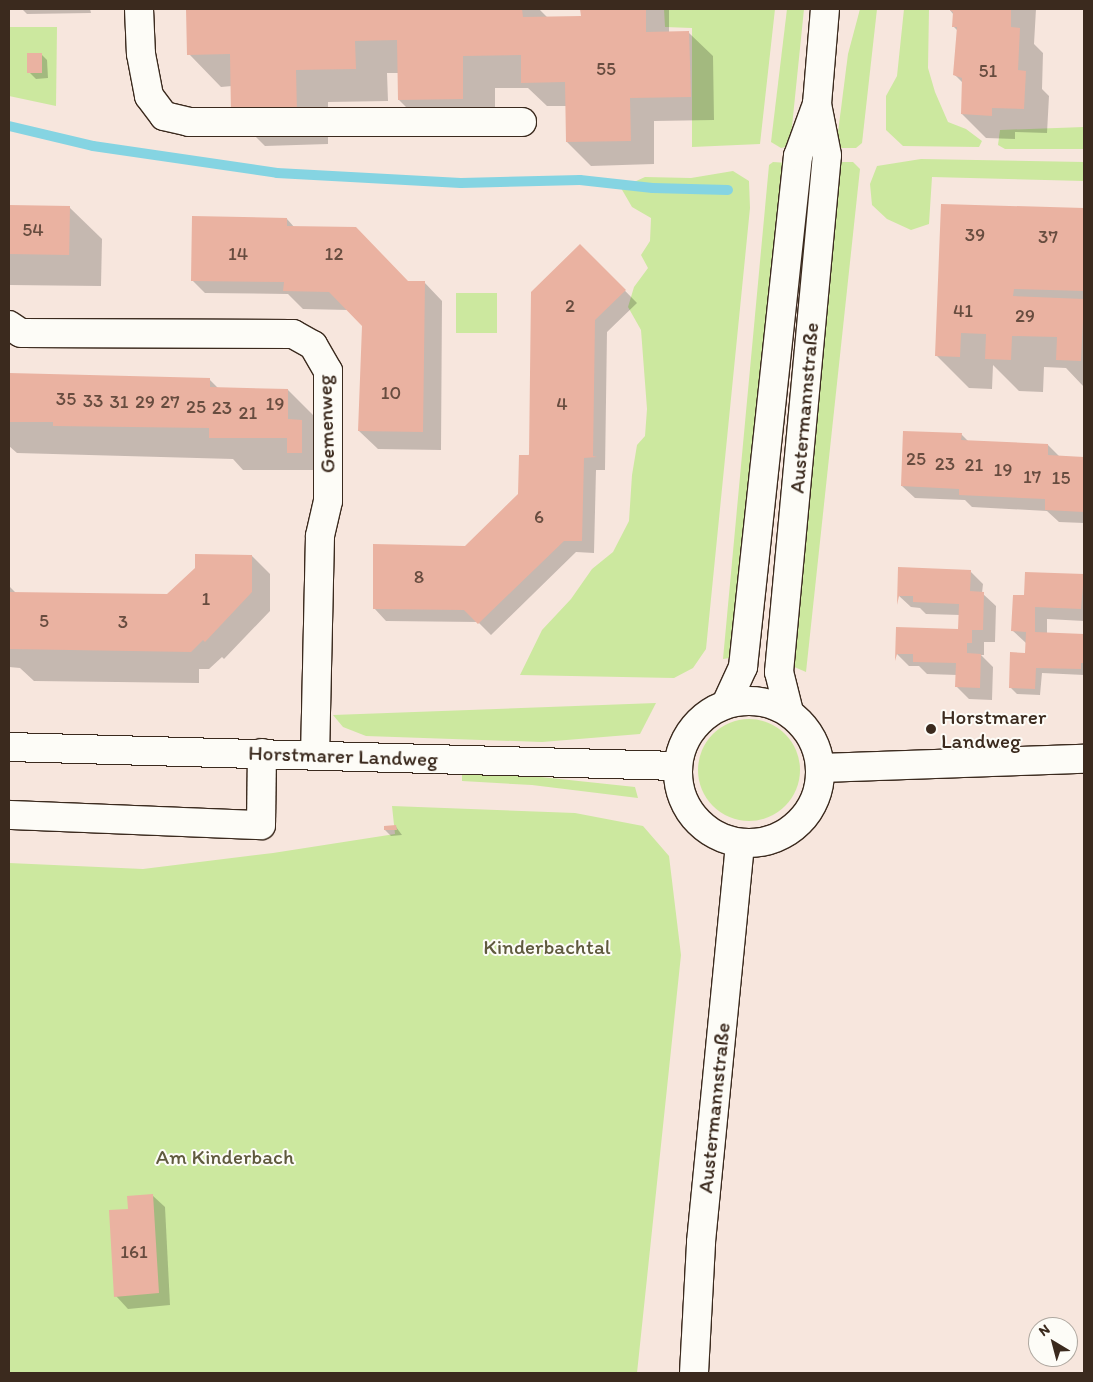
<!DOCTYPE html>
<meta charset="utf-8">
<style>
body{margin:0}
#map{position:relative;width:1093px;height:1382px;overflow:hidden;background:#f7e6dd;font-family:Itim,sans-serif}
div>[style]{position:absolute}
[style*='--x']{left:calc(var(--x)*1px);top:calc(var(--y)*1px);width:calc(var(--w)*1px);rotate:calc(var(--a)*1deg)}
.green>*{inset:0;background:#cce89f;transform-origin:0 0}
.round{border-radius:50%}
.shadow>*{inset:0;background:#0003}
.stream>*{height:10px;margin:-5px;padding:0 5px;transform-origin:5px;border-radius:5px;background:#85d4e2}
.building>*{inset:0;background:#eab2a1;transform-origin:0 0}
.roads{filter:drop-shadow(1px 0 #3b2a1e) drop-shadow(-1px 0 #3b2a1e) drop-shadow(0 1px #3b2a1e) drop-shadow(0 -1px #3b2a1e)}
.minor>*{height:28px;margin:-14px;padding:0 14px;transform-origin:14px;border-radius:14px;background:#fdfcf7}
.major>*{height:28px;margin:-14px;padding:0 14px;transform-origin:14px;border-radius:14px;background:#fdfcf7}
.major>.ring{margin:-14px;padding:0;box-sizing:content-box;background:none;border:28px solid #fdfcf7;border-radius:50%}
.dots>*{width:14px;height:14px;translate:-50% -50%;box-sizing:border-box;border:2px solid #fdfcf7;border-radius:50%}
span{translate:-50% -50%;white-space:nowrap;text-align:center;line-height:1.15;-webkit-text-stroke:4px #fdfcf7;paint-order:stroke}
.number-label{font-size:19px;color:#674c3f}
.number-label span{-webkit-text-stroke-width:0}
.street-label{font-size:21px;color:#3b2a1e}
.poi-label{font-size:21px;color:#3b2a1e}
.left{translate:0 -50%;text-align:left}
.park-label{font-size:21px;color:#5f5a3e}
.frame{position:absolute;inset:0;border:10px solid #3b2a1e;pointer-events:none}
.north{position:absolute;left:1028px;top:1317px;width:50px;height:50px;box-sizing:border-box;background:#fdfcf7;border:1px solid #afa8a0;border-radius:50%;rotate:323deg;font-size:14px;font-weight:700;line-height:20px;text-align:center;color:#3b2a1e}
.north::after{content:'';display:block;margin:auto;width:18px;height:22px;background:#3b2a1e;clip-path:polygon(50% 0,100% 100%,50% 72%,0 100%)}
</style>
<div id="map">
<div class="green">
<i style="clip-path:polygon(656px 9px,775px 9px,760px 144px,692px 147px,692px 28px,665px 27px,664px 9px)"></i>
<i style="clip-path:polygon(787px 9px,804px 9px,790px 146px,781px 148px,771px 142px)"></i>
<i style="clip-path:polygon(860px 9px,877px 9px,862px 143px,856px 148px,836px 148px,848px 54px)"></i>
<i style="clip-path:polygon(904px 9px,929px 9px,928px 68px,935px 92px,948px 122px,966px 129px,982px 141px,979px 147px,903px 146px,886px 130px,886px 96px,897px 76px)"></i>
<i style="clip-path:polygon(9px 27px,57px 27px,56px 106px,9px 96px)"></i>
<i style="clip-path:polygon(1084px 127px,1084px 149px,1005px 149px,998px 145px,1000px 130px)"></i>
<i style="clip-path:polygon(921px 159px,1084px 162px,1084px 181px,932px 177px,929px 224px,911px 230px,887px 219px,872px 205px,870px 184px,877px 166px)"></i>
<i style="clip-path:polygon(773px 162px,788px 163px,736px 657px,723px 659px,769px 165px)"></i>
<i style="clip-path:polygon(835px 162px,853px 162px,860px 169px,806px 672px,792px 666px)"></i>
<i style="clip-path:polygon(733px 171px,749px 181px,750px 208px,706px 649px,693px 668px,674px 678px,520px 675px,542px 630px,571px 599px,592px 569px,613px 552px,629px 521px,632px 475px,637px 445px,645px 436px,647px 409px,641px 330px,628px 307px,634px 287px,648px 268px,641px 255px,650px 241px,651px 218px,632px 207px,621px 188px,645px 177px,691px 178px)"></i>
<i style="left:456px;top:293px;width:41px;height:40px"></i>
<i style="clip-path:polygon(656px 703px,640px 734px,542px 742px,366px 736px,343px 727px,333px 715px)"></i>
<i class="round" style="left:698px;top:719px;width:102px;height:102px"></i>
<i style="clip-path:polygon(495px 772px,635px 787px,638px 798px,532px 785px,462px 781px,462px 774px)"></i>
<i style="clip-path:polygon(392px 806px,575px 813px,643px 826px,669px 856px,681px 955px,637px 1373px,9px 1373px,9px 863px,143px 869px,273px 853px,395px 834px)"></i>
</div>
<div class="shadow">
<i style="clip-path:polygon(22px 9px,90px 9px,91px 13px,27px 14px)"></i>
<i style="clip-path:polygon(188px 9px,539px 9px,548px 18px,582px 17px,582px 9px,669px 9px,669px 33px,689px 33px,713px 56px,714px 120px,654px 121px,654px 164px,591px 166px,567px 142px,566px 106px,547px 106px,528px 88px,495px 88px,495px 131px,431px 132px,399px 100px,399px 73px,387px 73px,388px 101px,328px 102px,328px 144px,265px 146px,232px 113px,232px 86px,221px 87px,189px 54px)"></i>
<i style="clip-path:polygon(949px 9px,1036px 9px,1034px 44px,1043px 53px,1042px 89px,1049px 96px,1047px 133px,1015px 132px,1015px 139px,986px 138px,962px 114px,963px 83px,954px 74px,958px 31px,953px 26px,954px 15px)"></i>
<i style="clip-path:polygon(41px 54px,47px 60px,48px 78px,36px 79px,30px 73px)"></i>
<i style="clip-path:polygon(9px 206px,69px 207px,102px 239px,101px 286px,9px 285px)"></i>
<i style="clip-path:polygon(942px 206px,1084px 210px,1084px 387px,1066px 368px,1044px 367px,1043px 392px,1019px 391px,993px 365px,992px 389px,969px 388px,937px 356px)"></i>
<i style="clip-path:polygon(287px 219px,295px 228px,408px 283px,424px 282px,442px 301px,441px 450px,378px 449px,359px 431px,363px 325px,348px 310px,303px 309px,288px 294px,205px 293px,192px 280px)"></i>
<i style="clip-path:polygon(580px 245px,637px 303px,607px 332px,605px 470px,596px 470px,594px 553px,576px 552px,491px 635px,478px 622px,386px 621px,374px 608px,466px 548px,519px 495px)"></i>
<i style="clip-path:polygon(9px 374px,209px 379px,219px 389px,288px 390px,320px 422px,319px 470px,243px 470px,233px 459px,17px 453px,9px 446px)"></i>
<i style="clip-path:polygon(961px 434px,969px 442px,1048px 445px,1060px 457px,1084px 458px,1084px 523px,1059px 522px,1047px 511px,972px 507px,965px 500px,915px 498px,902px 486px)"></i>
<i style="clip-path:polygon(252px 556px,270px 574px,270px 611px,224px 659px,222px 657px,209px 669px,199px 669px,199px 683px,34px 681px,20px 668px,9px 667px,9px 586px,16px 593px,168px 595px,196px 568px)"></i>
<i style="clip-path:polygon(970px 571px,983px 584px,982px 593px,996px 606px,995px 642px,984px 642px,984px 655px,981px 655px,993px 667px,992px 700px,969px 699px,957px 687px,957px 675px,927px 674px,919px 666px,909px 666px,896px 653px,960px 630px,960px 615px,926px 614px,920px 608px,911px 607px,898px 595px)"></i>
<i style="clip-path:polygon(1027px 573px,1084px 576px,1084px 621px,1047px 619px,1047px 634px,1084px 635px,1084px 675px,1042px 673px,1040px 695px,1017px 694px,1011px 688px,1026px 654px,1026px 643px,1013px 631px,1026px 597px)"></i>
<i style="clip-path:polygon(396px 827px,402px 835px,391px 836px,385px 830px)"></i>
<i style="clip-path:polygon(152px 1195px,165px 1207px,170px 1305px,128px 1309px,116px 1296px,130px 1211px)"></i>
</div>
<div class="stream">
<i style="--x:9;--y:126;--w:86;--a:13.4"></i>
<i style="--x:93;--y:146;--w:186;--a:8.3"></i>
<i style="--x:277;--y:173;--w:184;--a:3.1"></i>
<i style="--x:461;--y:183;--w:119;--a:-1.4"></i>
<i style="--x:580;--y:180;--w:73;--a:6.3"></i>
<i style="--x:653;--y:188;--w:75;--a:1.5"></i>
</div>
<div class="building">
<i style="clip-path:polygon(186px 9px,522px 9px,523px 17px,581px 16px,580px 9px,646px 9px,646px 32px,689px 31px,691px 97px,630px 98px,631px 141px,566px 142px,565px 82px,521px 83px,521px 55px,463px 56px,463px 99px,398px 100px,397px 40px,355px 41px,356px 69px,296px 70px,297px 113px,231px 114px,230px 54px,187px 55px)"></i>
<i style="clip-path:polygon(948px 9px,1011px 9px,1011px 27px,1020px 28px,1018px 70px,1026px 71px,1024px 109px,992px 108px,992px 116px,961px 114px,962px 78px,953px 75px,957px 27px,952px 27px,953px 12px)"></i>
<i style="left:27px;top:53px;width:15px;height:20px"></i>
<i style="clip-path:polygon(941px 204px,1084px 208px,1084px 291px,1014px 289px,1013px 296px,1084px 299px,1081px 361px,1056px 360px,1057px 337px,1012px 336px,1011px 360px,985px 359px,986px 334px,961px 333px,960px 357px,935px 356px)"></i>
<i style="left:9px;top:205px;width:61px;height:49px;rotate:1deg"></i>
<i style="clip-path:polygon(192px 216px,287px 218px,287px 226px,356px 227px,408px 281px,425px 281px,423px 432px,358px 431px,362px 326px,329px 292px,283px 291px,284px 282px,191px 281px)"></i>
<i style="clip-path:polygon(580px 244px,626px 290px,595px 320px,593px 456px,597px 457px,584px 458px,582px 541px,564px 541px,478px 624px,464px 610px,373px 609px,373px 544px,465px 546px,518px 494px,519px 455px,529px 455px,531px 292px)"></i>
<i style="clip-path:polygon(9px 373px,210px 378px,210px 387px,288px 389px,288px 419px,302px 420px,302px 453px,287px 453px,287px 438px,209px 438px,209px 428px,53px 426px,53px 422px,9px 422px)"></i>
<i style="clip-path:polygon(903px 431px,962px 433px,961px 440px,1048px 444px,1048px 455px,1084px 457px,1084px 512px,1045px 510px,1045px 499px,959px 495px,959px 489px,901px 486px)"></i>
<i style="clip-path:polygon(195px 554px,252px 555px,252px 592px,205px 642px,203px 640px,191px 652px,9px 649px,9px 592px,167px 594px,195px 568px)"></i>
<i style="clip-path:polygon(898px 567px,971px 570px,970px 591px,984px 592px,983px 630px,972px 630px,972px 643px,967px 643px,967px 653px,981px 654px,980px 688px,955px 687px,956px 663px,913px 662px,913px 654px,897px 654px,895px 661px,896px 627px,958px 629px,959px 604px,913px 602px,913px 596px,899px 596px,897px 605px)"></i>
<i style="clip-path:polygon(1025px 572px,1084px 574px,1081px 609px,1035px 607px,1035px 632px,1084px 634px,1084px 663px,1081px 663px,1081px 669px,1036px 668px,1035px 689px,1009px 688px,1010px 652px,1025px 653px,1026px 632px,1011px 631px,1013px 595px,1024px 595px)"></i>
<i style="clip-path:polygon(396px 825px,397px 830px,384px 830px,384px 826px)"></i>
<i style="clip-path:polygon(153px 1194px,159px 1293px,114px 1297px,109px 1210px,128px 1209px,127px 1196px)"></i>
</div>
<div class="roads">
<div class="minor">
<i style="--x:139;--y:9;--w:45;--a:87.5"></i>
<i style="--x:141;--y:54;--w:43;--a:79.2"></i>
<i style="--x:149;--y:96;--w:25;--a:53"></i>
<i style="--x:164;--y:116;--w:26;--a:13"></i>
<i style="--x:189;--y:122;--w:333;--a:0"></i>
<i style="--x:9;--y:325;--w:14;--a:34"></i>
<i style="--x:21;--y:333;--w:272;--a:0.2"></i>
<i style="--x:293;--y:334;--w:23;--a:29"></i>
<i style="--x:313;--y:345;--w:30;--a:60"></i>
<i style="--x:328;--y:371;--w:130;--a:90"></i>
<i style="--x:328;--y:501;--w:36;--a:103"></i>
<i style="--x:320;--y:536;--w:219;--a:91.3"></i>
<i style="--x:9;--y:747;--w:668;--a:1.63"></i>
<i style="--x:821;--y:768;--w:263;--a:-2"></i>
<i style="--x:9;--y:815;--w:252;--a:2.3"></i>
<i style="--x:261;--y:825;--w:72;--a:-89.2"></i>
</div>
<div class="major">
<i class="ring" style="left:678px;top:701px;width:114px;height:114px"></i>
<i style="--x:726;--y:704;--w:41;--a:-65.3"></i>
<i style="--x:743;--y:667;--w:514;--a:-83.86"></i>
<i style="--x:798;--y:156;--w:55;--a:-69.9"></i>
<i style="--x:817;--y:104;--w:95;--a:-85.2"></i>
<i style="--x:789;--y:712;--w:41;--a:-104"></i>
<i style="--x:779;--y:672;--w:519;--a:-84.7"></i>
<i style="--x:827;--y:155;--w:52;--a:-101.1"></i>
<i style="--x:694;--y:1373;--w:131;--a:-86.9"></i>
<i style="--x:701;--y:1242;--w:401;--a:-84.4"></i>
</div>
</div>
<div class="dots">
<i style="left:931px;top:729px;background:#3b2a1e"></i>
</div>
<div class="number-label">
<span style="left:606px;top:69px">55</span>
<span style="left:988px;top:71px">51</span>
<span style="left:33px;top:230px">54</span>
<span style="left:975px;top:235px">39</span>
<span style="left:1048px;top:237px">37</span>
<span style="left:238px;top:254px">14</span>
<span style="left:334px;top:254px">12</span>
<span style="left:570px;top:306px">2</span>
<span style="left:963px;top:311px">41</span>
<span style="left:1025px;top:316px">29</span>
<span style="left:391px;top:393px">10</span>
<span style="left:66px;top:399px">35</span>
<span style="left:93px;top:401px">33</span>
<span style="left:119px;top:402px">31</span>
<span style="left:145px;top:402px">29</span>
<span style="left:170px;top:402px">27</span>
<span style="left:275px;top:404px">19</span>
<span style="left:562px;top:404px">4</span>
<span style="left:196px;top:407px">25</span>
<span style="left:222px;top:408px">23</span>
<span style="left:248px;top:413px">21</span>
<span style="left:916px;top:459px">25</span>
<span style="left:945px;top:464px">23</span>
<span style="left:974px;top:465px">21</span>
<span style="left:1003px;top:470px">19</span>
<span style="left:1032px;top:477px">17</span>
<span style="left:1061px;top:478px">15</span>
<span style="left:539px;top:517px">6</span>
<span style="left:419px;top:577px">8</span>
<span style="left:206px;top:599px">1</span>
<span style="left:44px;top:621px">5</span>
<span style="left:123px;top:622px">3</span>
<span style="left:134px;top:1252px">161</span>
</div>
<div class="street-label">
<span style="left:804px;top:408px;rotate:-85deg">Austermannstraße</span>
<span style="left:326px;top:424px;rotate:-92deg">Gemenweg</span>
<span style="left:343px;top:756px;rotate:2deg">Horstmarer Landweg</span>
<span style="left:714px;top:1108px;rotate:-84deg">Austermannstraße</span>
</div>
<div class="poi-label">
<span class="left" style="left:941px;top:729px">Horstmarer<br>Landweg</span>
</div>
<div class="park-label">
<span style="left:547px;top:947px">Kinderbachtal</span>
<span style="left:225px;top:1157px">Am Kinderbach</span>
</div>
<div class="frame"></div>
<div class="north">N</div>
</div>
